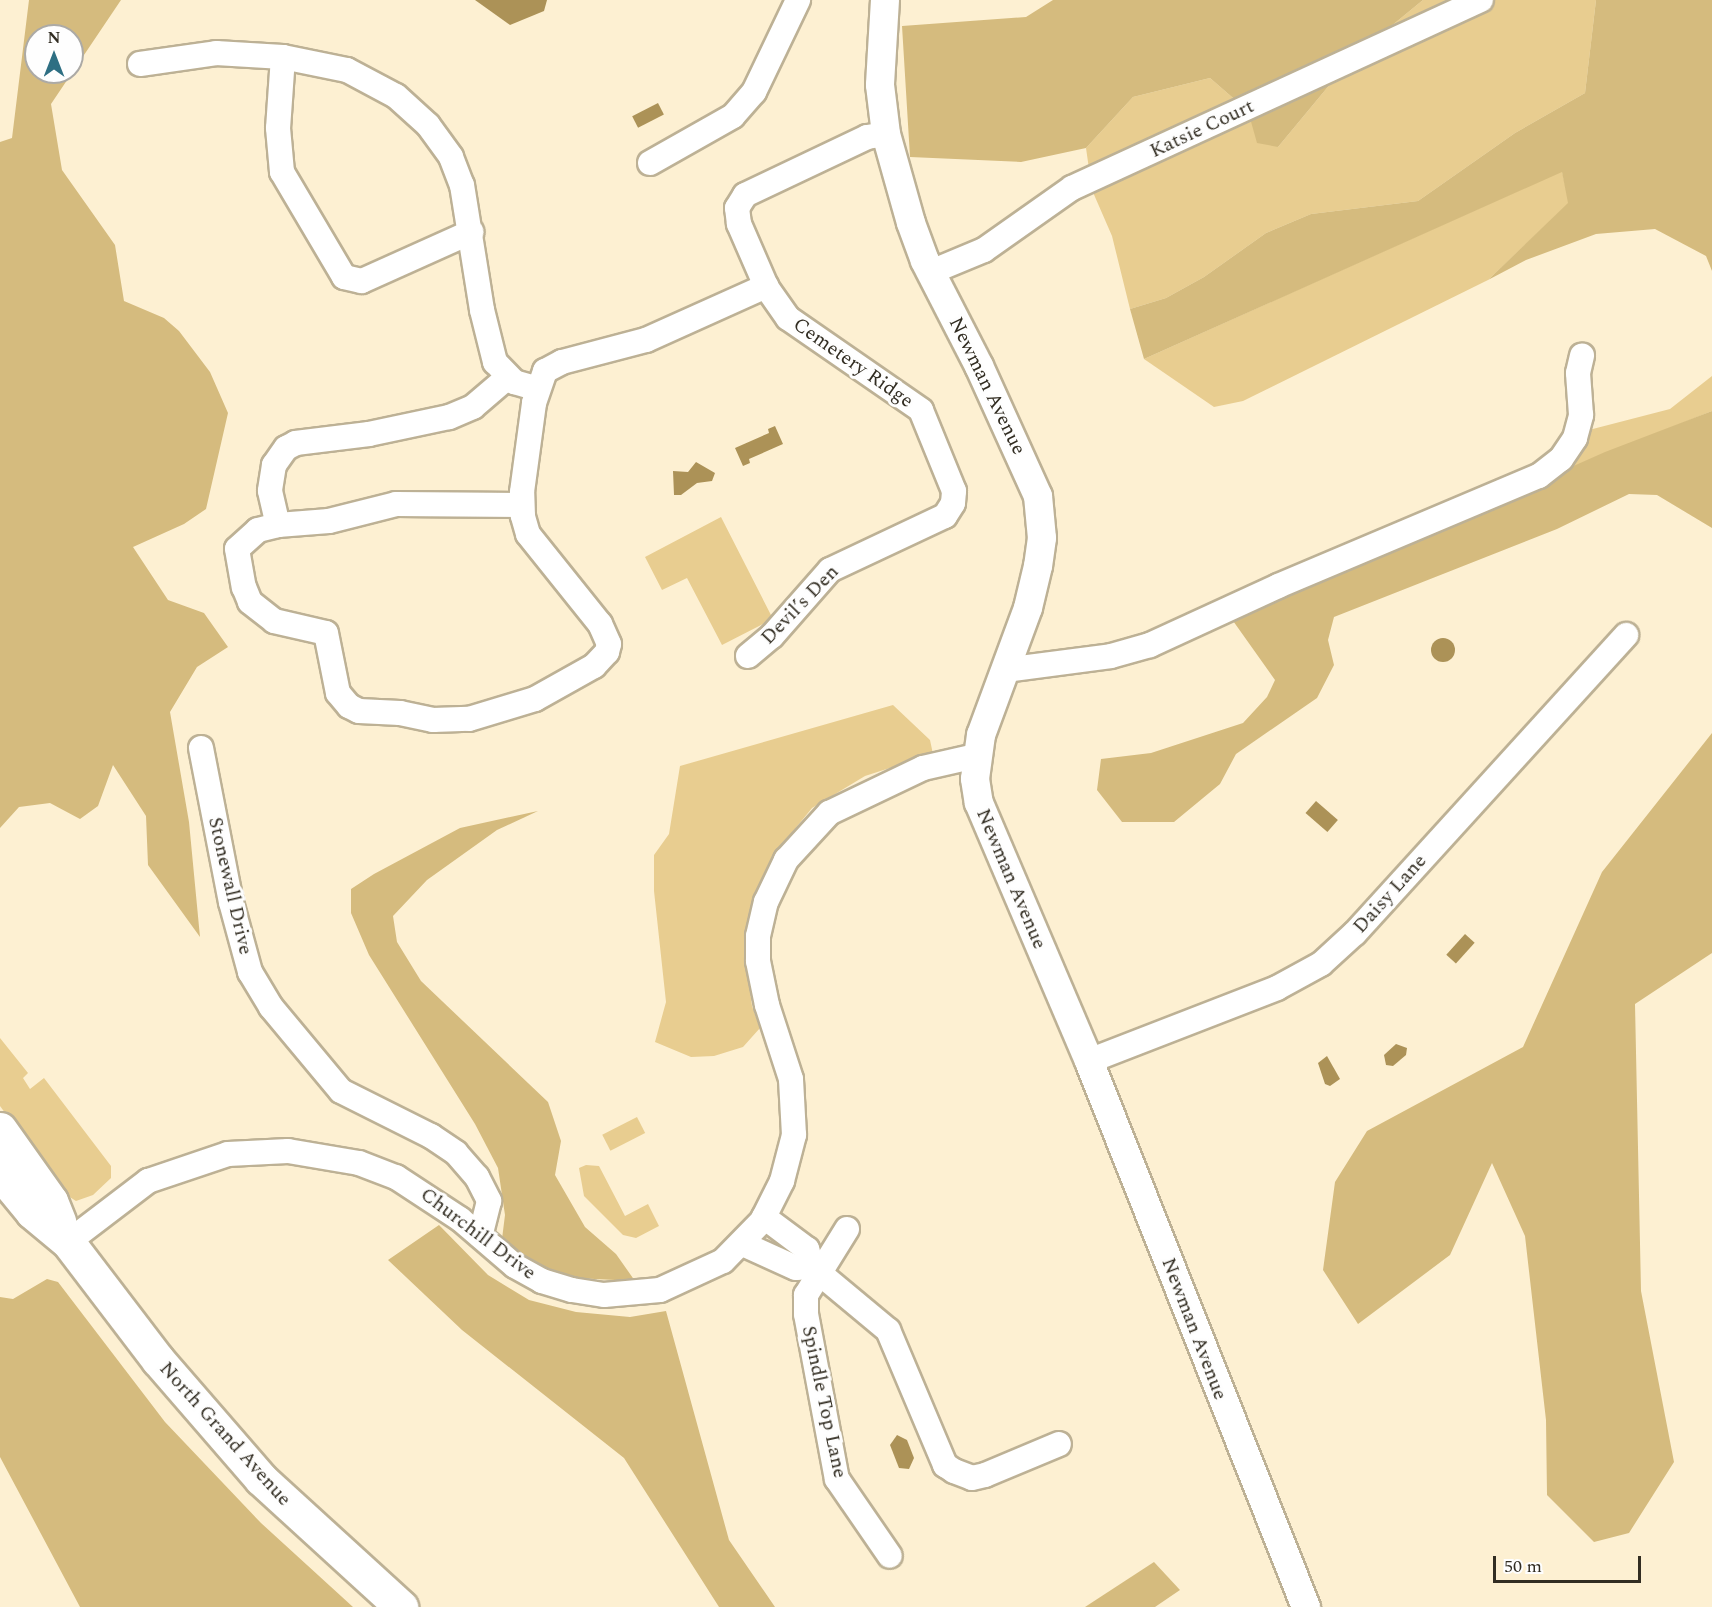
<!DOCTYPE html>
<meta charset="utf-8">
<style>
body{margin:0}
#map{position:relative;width:1712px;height:1607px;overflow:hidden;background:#fdf0d2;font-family:Spectral,serif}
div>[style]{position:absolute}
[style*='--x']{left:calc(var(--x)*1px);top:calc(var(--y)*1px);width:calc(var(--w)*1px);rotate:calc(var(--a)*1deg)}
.green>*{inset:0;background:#e8cd90;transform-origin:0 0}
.forest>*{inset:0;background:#d5bb7e}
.water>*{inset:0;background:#ac9257;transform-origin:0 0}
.round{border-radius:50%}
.roads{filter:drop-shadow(2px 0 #bdb195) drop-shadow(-2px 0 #bdb195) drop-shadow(0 2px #bdb195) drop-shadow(0 -2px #bdb195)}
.minor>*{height:24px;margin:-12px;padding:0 12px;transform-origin:12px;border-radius:12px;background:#fff}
.tertiary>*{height:28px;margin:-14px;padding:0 14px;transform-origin:14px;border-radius:14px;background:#fff}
.secondary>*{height:33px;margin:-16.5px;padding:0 16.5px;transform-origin:16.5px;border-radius:16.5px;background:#fff}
span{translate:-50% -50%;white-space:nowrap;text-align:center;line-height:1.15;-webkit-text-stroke:6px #fefefe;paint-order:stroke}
.street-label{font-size:20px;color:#322d22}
.north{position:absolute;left:24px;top:24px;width:60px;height:60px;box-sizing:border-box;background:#fefefe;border:2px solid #acaaa6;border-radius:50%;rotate:0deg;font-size:16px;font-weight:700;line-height:24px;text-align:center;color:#322d22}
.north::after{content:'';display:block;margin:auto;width:21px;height:27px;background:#2e6f83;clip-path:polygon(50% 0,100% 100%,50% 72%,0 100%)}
.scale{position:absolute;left:1493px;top:1556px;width:148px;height:27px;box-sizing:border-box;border:3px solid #322d22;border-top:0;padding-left:8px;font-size:18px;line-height:21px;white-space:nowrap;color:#322d22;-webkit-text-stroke:4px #fefefe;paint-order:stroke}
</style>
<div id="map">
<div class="green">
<i style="clip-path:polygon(1423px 0,1596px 0,1585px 93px,1515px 133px,1418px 201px,1311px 214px,1266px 233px,1204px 277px,1166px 298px,1130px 309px,1112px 236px,1092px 190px,1086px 148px,1133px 97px,1210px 78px,1248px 111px,1278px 147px,1351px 59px)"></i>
<i style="clip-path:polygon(1562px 171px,1569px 203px,1488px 280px,1243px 401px,1214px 407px,1144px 359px)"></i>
<i style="clip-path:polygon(1712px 376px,1712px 411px,1558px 473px,1585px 431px,1670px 409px)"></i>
<i style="clip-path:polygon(721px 517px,773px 619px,722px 645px,687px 578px,662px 590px,645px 557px)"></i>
<i style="clip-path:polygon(893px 705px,930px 740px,933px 754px,865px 776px,812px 808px,776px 852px,752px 905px,746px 960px,752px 1006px,760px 1028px,743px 1047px,714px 1056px,691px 1057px,655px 1042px,666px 1002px,654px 891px,654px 855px,669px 834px,680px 766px)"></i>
<i style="clip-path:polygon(0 1038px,28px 1073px,23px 1078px,30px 1089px,44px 1078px,111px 1166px,111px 1178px,93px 1195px,76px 1201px,65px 1194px,0 1106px)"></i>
<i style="left:637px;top:1117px;width:18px;height:39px;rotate:63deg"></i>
<i style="clip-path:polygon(586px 1165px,599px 1166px,625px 1216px,648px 1204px,659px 1226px,636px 1238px,623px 1235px,584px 1196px,579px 1168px)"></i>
</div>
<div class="forest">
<i style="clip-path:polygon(evenodd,29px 0,121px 0,51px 104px,62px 170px,115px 245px,124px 301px,164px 318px,179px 331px,210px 372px,228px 413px,206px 509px,184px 524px,133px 547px,168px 600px,204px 613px,228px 647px,197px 667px,170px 712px,189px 822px,200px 937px,148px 865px,146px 816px,113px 765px,98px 806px,80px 819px,50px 803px,19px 807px,0 828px,0 142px,12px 138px,29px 0,36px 36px,72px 36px,72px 72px,36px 72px,36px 36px)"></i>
<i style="clip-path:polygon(1053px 0,1423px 0,1351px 59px,1278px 147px,1257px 143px,1248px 111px,1210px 78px,1133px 97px,1086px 148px,1021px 162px,910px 157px,902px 26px,1026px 17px)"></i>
<i style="clip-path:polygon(1596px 0,1712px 0,1712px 271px,1706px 256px,1655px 229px,1596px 234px,1526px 260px,1488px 280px,1568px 203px,1562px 172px,1144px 359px,1130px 309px,1166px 298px,1204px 277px,1266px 233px,1311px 214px,1418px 201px,1515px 133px,1585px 93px)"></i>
<i style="clip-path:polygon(1712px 411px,1712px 528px,1657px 495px,1629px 494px,1557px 529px,1334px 617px,1328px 640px,1334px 665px,1317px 698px,1236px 754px,1220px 784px,1174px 822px,1122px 822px,1097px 790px,1101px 759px,1151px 753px,1243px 723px,1267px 697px,1275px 680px,1231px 618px,1605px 452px)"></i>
<i style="clip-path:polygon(1712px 733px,1712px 953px,1635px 1004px,1641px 1291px,1674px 1462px,1629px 1533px,1594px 1542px,1547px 1495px,1546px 1420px,1525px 1236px,1492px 1163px,1450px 1255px,1358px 1324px,1323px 1270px,1335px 1182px,1367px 1131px,1523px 1047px,1602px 872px)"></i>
<i style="clip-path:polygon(538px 811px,497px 830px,427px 880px,393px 916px,397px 942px,421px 981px,548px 1102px,561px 1141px,555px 1175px,585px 1227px,616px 1254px,635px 1281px,575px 1278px,536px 1265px,502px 1239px,505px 1215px,498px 1168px,475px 1124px,369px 955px,351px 913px,351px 889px,374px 874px,460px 828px)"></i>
<i style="clip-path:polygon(439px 1225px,488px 1275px,529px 1300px,576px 1312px,630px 1317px,666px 1311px,729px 1540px,775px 1607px,719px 1607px,624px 1458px,462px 1330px,388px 1260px)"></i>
<i style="clip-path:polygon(47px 1279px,58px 1282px,165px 1422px,261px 1523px,353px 1607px,80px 1607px,0 1457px,0 1297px,13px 1299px)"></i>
<i style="clip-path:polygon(1154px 1562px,1180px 1590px,1155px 1607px,1085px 1607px)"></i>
</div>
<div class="water">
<i style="clip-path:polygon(475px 0,547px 0,544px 11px,510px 25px)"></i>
<i style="left:658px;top:103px;width:13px;height:29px;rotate:63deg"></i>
<i style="clip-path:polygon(775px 426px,783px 444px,749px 459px,750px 463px,743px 466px,735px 448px,769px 433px,768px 429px)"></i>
<i style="clip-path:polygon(696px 462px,715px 473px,712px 481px,697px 483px,681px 495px,674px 495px,673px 471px,688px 472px)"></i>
<i class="round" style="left:1431px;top:638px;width:24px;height:24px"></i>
<i style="left:1316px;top:801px;width:29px;height:16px;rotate:41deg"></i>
<i style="left:1465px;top:934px;width:13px;height:28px;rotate:42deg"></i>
<i style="clip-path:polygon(1396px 1044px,1407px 1048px,1406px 1055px,1393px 1066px,1386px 1065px,1384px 1055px)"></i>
<i style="clip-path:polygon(1327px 1056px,1340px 1079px,1330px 1086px,1325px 1084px,1318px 1063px)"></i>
<i style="clip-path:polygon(897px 1435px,907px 1440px,914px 1458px,909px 1469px,899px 1468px,890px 1445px)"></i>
</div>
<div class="roads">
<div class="minor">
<i style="--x:283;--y:57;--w:71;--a:94"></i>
<i style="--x:278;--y:128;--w:44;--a:84.8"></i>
<i style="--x:282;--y:172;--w:122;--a:59.4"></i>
<i style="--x:344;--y:277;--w:18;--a:13"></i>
<i style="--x:362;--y:281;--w:120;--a:-24.2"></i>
<i style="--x:140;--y:64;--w:77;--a:-8.2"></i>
<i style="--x:216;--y:53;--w:67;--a:3.4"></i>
<i style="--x:283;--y:57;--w:65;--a:11.5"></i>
<i style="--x:347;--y:70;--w:55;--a:28"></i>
<i style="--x:396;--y:96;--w:43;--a:42.2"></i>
<i style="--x:428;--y:125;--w:39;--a:54"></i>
<i style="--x:451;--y:157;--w:30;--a:69"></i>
<i style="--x:462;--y:185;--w:127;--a:80.9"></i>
<i style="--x:482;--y:310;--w:54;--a:76"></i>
<i style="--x:495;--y:362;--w:28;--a:46"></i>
<i style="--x:514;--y:382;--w:25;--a:16"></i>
<i style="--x:650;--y:163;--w:95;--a:-29.5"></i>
<i style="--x:733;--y:116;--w:32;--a:-49"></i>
<i style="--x:754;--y:92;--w:102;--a:-64.4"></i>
<i style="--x:931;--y:272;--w:57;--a:-22.5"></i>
<i style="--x:984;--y:250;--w:108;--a:-35.2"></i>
<i style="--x:1072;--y:188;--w:450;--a:-24.7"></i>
<i style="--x:508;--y:377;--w:46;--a:139.4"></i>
<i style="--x:473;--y:407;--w:26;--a:157"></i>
<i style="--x:449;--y:417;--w:82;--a:168"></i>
<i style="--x:369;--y:434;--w:74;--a:173"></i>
<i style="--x:296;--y:443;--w:11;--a:153"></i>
<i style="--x:286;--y:448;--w:21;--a:125"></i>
<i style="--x:274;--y:465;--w:26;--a:99"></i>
<i style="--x:270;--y:491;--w:35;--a:77"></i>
<i style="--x:278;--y:525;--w:51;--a:-4.5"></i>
<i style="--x:329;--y:521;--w:69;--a:-14.2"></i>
<i style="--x:396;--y:504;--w:126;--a:0.5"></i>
<i style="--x:278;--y:525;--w:21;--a:166"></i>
<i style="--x:258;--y:530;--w:28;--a:138"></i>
<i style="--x:237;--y:549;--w:39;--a:80"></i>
<i style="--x:244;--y:587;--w:16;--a:68"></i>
<i style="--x:250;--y:602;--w:31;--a:38"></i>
<i style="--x:274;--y:621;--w:53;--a:13"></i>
<i style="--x:326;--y:633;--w:61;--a:78.7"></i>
<i style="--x:338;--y:693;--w:17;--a:50"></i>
<i style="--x:349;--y:706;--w:11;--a:27"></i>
<i style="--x:359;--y:711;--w:41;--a:2.8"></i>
<i style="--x:400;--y:713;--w:34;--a:12"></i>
<i style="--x:433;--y:720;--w:36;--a:-2"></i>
<i style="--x:469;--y:719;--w:69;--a:-16.9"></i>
<i style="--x:535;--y:699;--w:68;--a:-29.2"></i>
<i style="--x:594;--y:666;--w:19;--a:-47"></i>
<i style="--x:607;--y:652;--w:8;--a:-76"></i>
<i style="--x:609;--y:644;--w:22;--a:-114"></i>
<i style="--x:600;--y:624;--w:115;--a:-128.7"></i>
<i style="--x:528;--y:534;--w:19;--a:-106"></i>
<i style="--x:523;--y:516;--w:24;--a:-92"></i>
<i style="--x:522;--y:492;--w:90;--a:-82.3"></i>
<i style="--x:534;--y:403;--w:34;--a:-71"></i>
<i style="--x:545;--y:371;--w:19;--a:-28"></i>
<i style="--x:562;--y:362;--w:87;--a:-14.7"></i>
<i style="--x:646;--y:340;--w:132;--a:-24.2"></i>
<i style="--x:748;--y:656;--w:31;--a:-40"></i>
<i style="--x:772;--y:636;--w:88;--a:-48.7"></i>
<i style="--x:830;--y:570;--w:127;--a:-25.2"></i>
<i style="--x:945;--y:516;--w:15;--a:-58"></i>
<i style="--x:953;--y:503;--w:12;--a:-85"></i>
<i style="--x:954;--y:491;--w:87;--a:-112.2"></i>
<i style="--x:921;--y:410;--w:162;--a:-145.3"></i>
<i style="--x:788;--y:318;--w:39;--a:-125"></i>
<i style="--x:766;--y:286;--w:68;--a:-113.5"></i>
<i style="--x:739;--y:224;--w:16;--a:-97"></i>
<i style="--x:737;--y:208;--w:15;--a:-58"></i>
<i style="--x:745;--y:195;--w:135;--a:-25.4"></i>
<i style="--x:867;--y:137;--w:19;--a:-9"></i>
<i style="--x:1005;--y:670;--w:107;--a:-7.5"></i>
<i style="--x:1111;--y:656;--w:41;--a:-15.8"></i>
<i style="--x:1150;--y:645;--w:141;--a:-24.7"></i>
<i style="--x:1278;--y:586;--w:283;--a:-22.9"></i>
<i style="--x:1539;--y:476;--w:28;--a:-38"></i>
<i style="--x:1561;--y:459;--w:25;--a:-56"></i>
<i style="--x:1575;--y:438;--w:24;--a:-75"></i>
<i style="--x:1581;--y:415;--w:42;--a:-94.1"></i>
<i style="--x:1578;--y:373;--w:18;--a:-77"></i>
<i style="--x:201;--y:748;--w:157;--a:79"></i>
<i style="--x:231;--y:902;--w:73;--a:74.8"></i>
<i style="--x:250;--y:972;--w:41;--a:59"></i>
<i style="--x:271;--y:1007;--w:109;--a:50.2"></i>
<i style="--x:341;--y:1091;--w:101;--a:26.6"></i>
<i style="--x:431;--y:1136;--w:30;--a:34"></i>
<i style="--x:456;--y:1153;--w:32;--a:49"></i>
<i style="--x:477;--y:1177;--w:27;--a:63"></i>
<i style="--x:489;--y:1201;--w:36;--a:104"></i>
<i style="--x:1089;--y:1061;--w:202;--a:-21.2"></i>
<i style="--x:1277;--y:988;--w:50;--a:-28.6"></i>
<i style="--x:1321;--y:964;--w:46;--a:-42.4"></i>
<i style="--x:1355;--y:933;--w:403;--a:-47.7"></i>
<i style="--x:764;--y:1217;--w:54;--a:36.7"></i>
<i style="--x:807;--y:1249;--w:19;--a:74"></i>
<i style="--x:847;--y:1229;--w:78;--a:121.8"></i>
<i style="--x:806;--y:1295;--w:19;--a:90"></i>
<i style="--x:806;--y:1314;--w:168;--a:79.4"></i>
<i style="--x:837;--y:1479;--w:93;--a:55.5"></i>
<i style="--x:68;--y:1242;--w:101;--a:-37.3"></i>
<i style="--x:148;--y:1181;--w:84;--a:-18.6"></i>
<i style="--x:228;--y:1154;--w:60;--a:-2.9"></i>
<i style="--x:288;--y:1151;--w:72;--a:9.6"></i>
<i style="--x:359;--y:1163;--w:40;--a:21"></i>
<i style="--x:396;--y:1177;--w:77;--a:33.3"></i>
<i style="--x:460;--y:1219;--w:72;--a:40.5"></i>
<i style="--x:515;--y:1266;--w:31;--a:29"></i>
<i style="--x:542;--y:1281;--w:31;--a:17"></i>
<i style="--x:572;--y:1290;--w:32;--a:9"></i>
<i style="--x:604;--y:1295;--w:56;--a:-5.1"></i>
<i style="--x:660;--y:1290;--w:69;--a:-24.7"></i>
<i style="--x:723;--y:1261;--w:56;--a:-45.7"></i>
<i style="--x:762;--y:1221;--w:45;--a:-63.4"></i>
<i style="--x:782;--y:1181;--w:48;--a:-75.4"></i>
<i style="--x:794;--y:1135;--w:56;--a:-93.1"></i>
<i style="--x:791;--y:1079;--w:78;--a:-108"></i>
<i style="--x:767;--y:1005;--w:45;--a:-101.6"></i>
<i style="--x:758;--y:961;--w:25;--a:-90"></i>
<i style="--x:758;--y:936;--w:35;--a:-77"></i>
<i style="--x:766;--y:902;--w:47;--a:-64.5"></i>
<i style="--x:786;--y:860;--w:64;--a:-47.5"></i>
<i style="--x:829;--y:813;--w:104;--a:-25.6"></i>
<i style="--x:923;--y:768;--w:54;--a:-12.8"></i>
<i style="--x:743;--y:1244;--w:58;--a:24.4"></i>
<i style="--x:796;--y:1268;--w:16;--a:-4"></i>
<i style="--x:812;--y:1267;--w:99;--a:39.7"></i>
<i style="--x:888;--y:1330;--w:147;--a:67.1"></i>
<i style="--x:945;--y:1465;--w:11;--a:34"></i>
<i style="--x:954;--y:1471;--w:19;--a:21"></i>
<i style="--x:972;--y:1478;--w:13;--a:-13"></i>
<i style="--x:985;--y:1475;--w:80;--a:-22.7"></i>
</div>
<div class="tertiary">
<i style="--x:885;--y:0;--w:85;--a:93.4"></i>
<i style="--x:880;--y:85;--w:49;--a:83"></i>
<i style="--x:886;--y:134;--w:92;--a:74.3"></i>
<i style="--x:911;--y:223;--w:40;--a:69.8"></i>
<i style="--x:925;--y:261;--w:118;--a:62.8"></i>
<i style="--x:979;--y:366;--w:143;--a:65.6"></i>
<i style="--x:1038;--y:496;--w:42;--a:84.6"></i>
<i style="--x:1042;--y:538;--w:28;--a:98"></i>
<i style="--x:1038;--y:566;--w:43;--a:103.4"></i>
<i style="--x:1028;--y:608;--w:135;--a:110.3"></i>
<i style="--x:981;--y:735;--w:44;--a:97.8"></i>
<i style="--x:975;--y:779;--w:24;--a:81"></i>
<i style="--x:979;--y:803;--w:280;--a:66.9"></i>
<i style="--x:1089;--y:1061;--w:588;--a:68.33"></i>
</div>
<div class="secondary">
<i style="--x:0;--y:1129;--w:88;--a:54.7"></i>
<i style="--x:51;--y:1201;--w:22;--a:68"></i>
<i style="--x:0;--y:1173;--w:50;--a:50.6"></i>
<i style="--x:32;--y:1212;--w:47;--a:39.8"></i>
<i style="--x:68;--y:1242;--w:148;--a:52.7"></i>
<i style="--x:158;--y:1360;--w:157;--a:49.1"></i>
<i style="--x:261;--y:1479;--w:190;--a:42.4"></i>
</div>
</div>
<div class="street-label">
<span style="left:1202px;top:129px;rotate:-25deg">Katsie Court</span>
<span style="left:853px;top:363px;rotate:35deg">Cemetery Ridge</span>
<span style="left:987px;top:386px;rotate:64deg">Newman Avenue</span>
<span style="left:800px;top:605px;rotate:-46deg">Devil’s Den</span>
<span style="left:1011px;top:879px;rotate:67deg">Newman Avenue</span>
<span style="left:230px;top:886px;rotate:77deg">Stonewall Drive</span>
<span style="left:1390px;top:894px;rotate:-48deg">Daisy Lane</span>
<span style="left:478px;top:1234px;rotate:37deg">Churchill Drive</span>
<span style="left:1194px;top:1329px;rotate:69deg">Newman Avenue</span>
<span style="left:824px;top:1402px;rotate:78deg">Spindle Top Lane</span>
<span style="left:225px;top:1434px;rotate:48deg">North Grand Avenue</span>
</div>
<div class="north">N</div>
<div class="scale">50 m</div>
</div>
